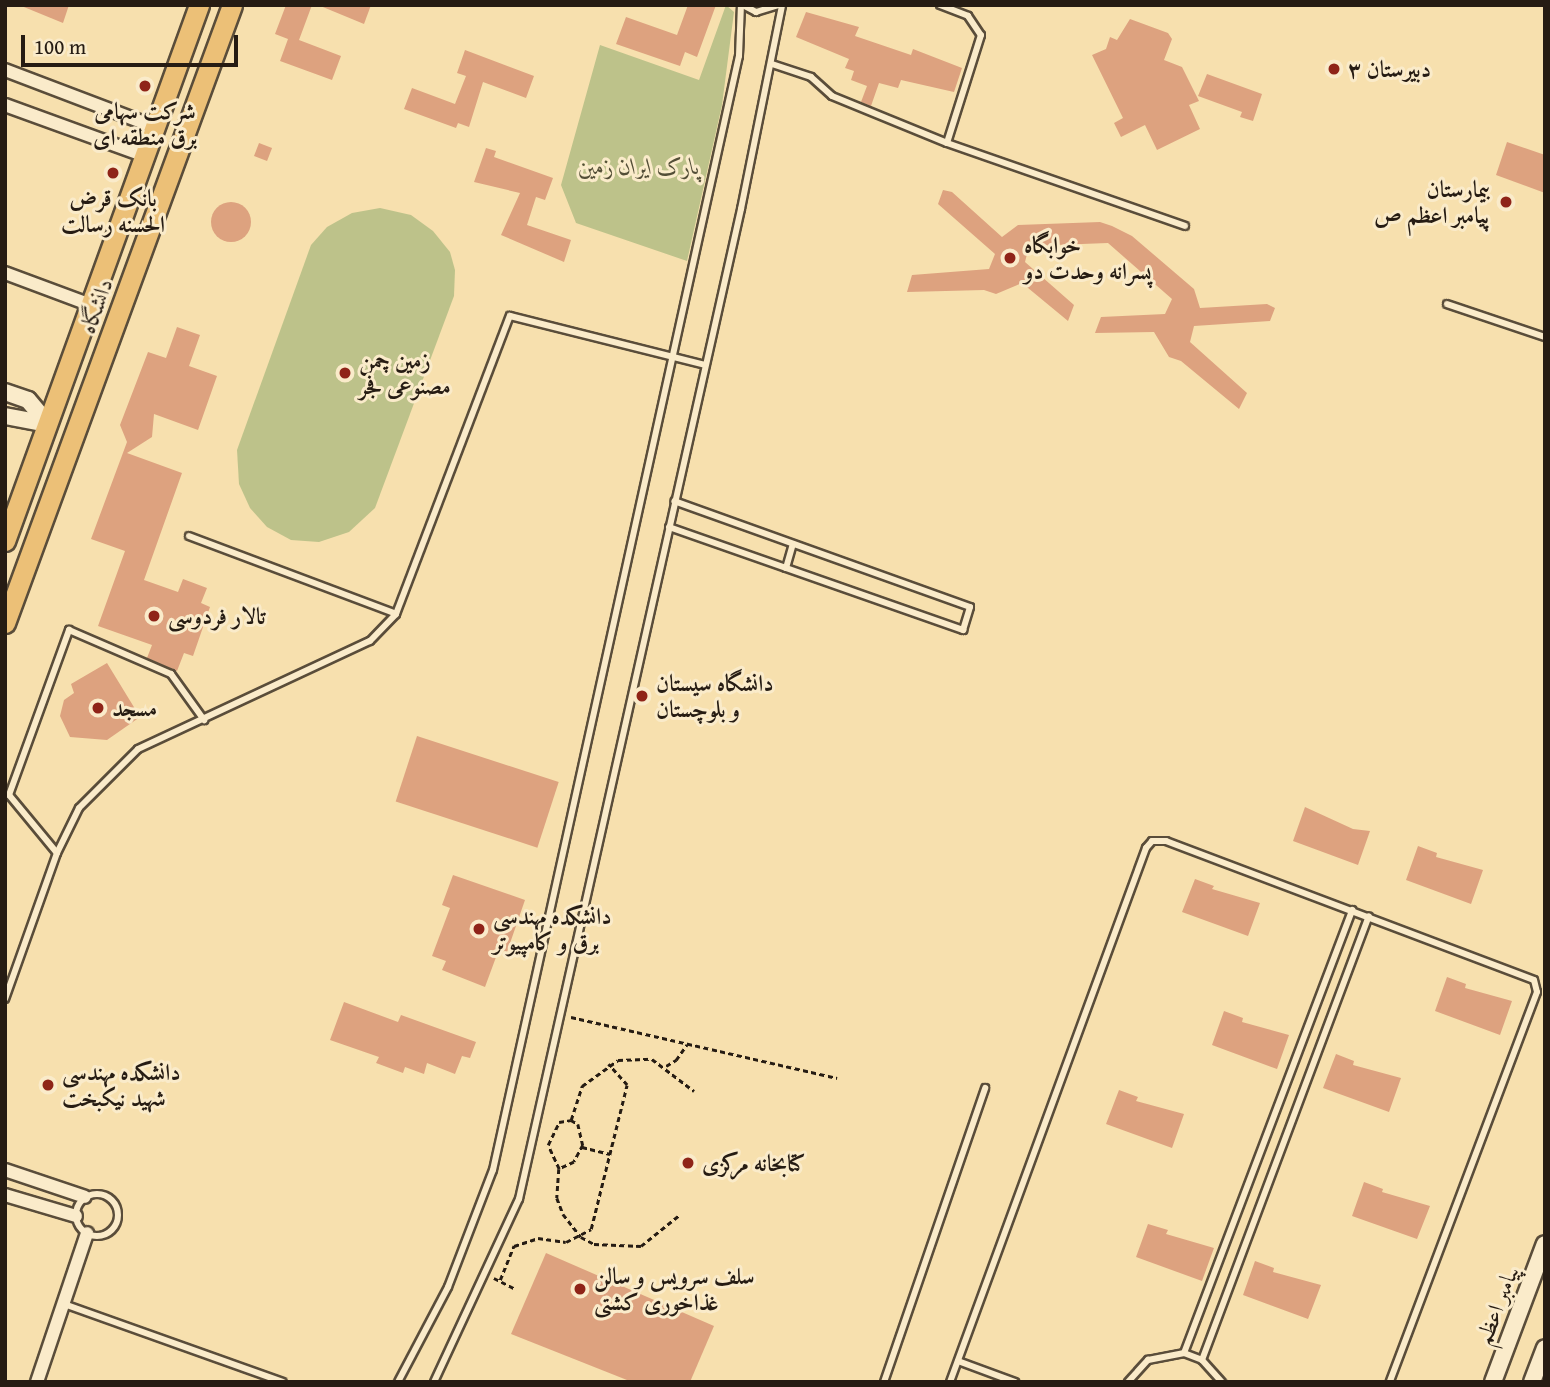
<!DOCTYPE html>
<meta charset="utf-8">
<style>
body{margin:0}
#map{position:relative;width:1550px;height:1387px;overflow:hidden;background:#f7e0ae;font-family:"Gentium Book Plus",Amiri,serif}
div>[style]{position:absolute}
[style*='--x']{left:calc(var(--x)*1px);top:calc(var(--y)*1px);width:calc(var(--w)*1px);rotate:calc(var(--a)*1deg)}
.green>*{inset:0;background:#bdc28a}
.building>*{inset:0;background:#dda27f;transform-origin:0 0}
.round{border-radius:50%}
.path>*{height:2.5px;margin-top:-1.25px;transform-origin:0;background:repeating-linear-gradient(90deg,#261c13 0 5px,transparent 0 8.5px)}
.roads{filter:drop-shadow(2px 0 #5a4d3a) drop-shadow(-2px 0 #5a4d3a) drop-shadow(0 2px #5a4d3a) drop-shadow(0 -2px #5a4d3a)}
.service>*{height:6px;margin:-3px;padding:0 3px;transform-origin:3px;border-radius:3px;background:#faebca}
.service>.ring{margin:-3px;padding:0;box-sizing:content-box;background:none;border:6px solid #faebca;border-radius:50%}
.minor>*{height:12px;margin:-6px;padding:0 6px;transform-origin:6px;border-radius:6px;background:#faebca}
.secondary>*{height:16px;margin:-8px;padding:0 8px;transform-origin:8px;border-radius:8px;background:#faebca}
.primary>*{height:19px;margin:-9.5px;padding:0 9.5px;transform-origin:9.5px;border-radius:9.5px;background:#ecc077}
.dots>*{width:19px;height:19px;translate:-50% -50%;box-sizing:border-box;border:4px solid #faebca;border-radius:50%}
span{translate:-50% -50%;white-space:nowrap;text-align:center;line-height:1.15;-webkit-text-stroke:6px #faebca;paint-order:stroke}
.poi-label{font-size:23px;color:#261c13;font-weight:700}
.left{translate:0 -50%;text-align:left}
.right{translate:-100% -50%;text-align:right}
.park-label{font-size:23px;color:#534e37;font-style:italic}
.street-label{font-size:23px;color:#261c13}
.frame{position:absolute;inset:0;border:7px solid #261c13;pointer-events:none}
.scale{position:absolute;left:21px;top:35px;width:217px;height:32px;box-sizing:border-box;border:4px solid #261c13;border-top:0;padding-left:9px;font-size:21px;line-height:24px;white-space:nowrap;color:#261c13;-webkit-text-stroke:5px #faebca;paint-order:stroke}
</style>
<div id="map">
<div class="green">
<i style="clip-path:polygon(726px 5px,734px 12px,722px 105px,687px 261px,576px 223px,561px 185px,600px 45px,699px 80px)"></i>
<i style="clip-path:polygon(380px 208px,411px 215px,433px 231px,450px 252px,455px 270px,454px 296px,375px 508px,349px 532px,319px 542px,291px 540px,267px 527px,250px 508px,239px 484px,237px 450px,311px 245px,327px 227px,352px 213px)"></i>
</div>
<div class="building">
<i style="clip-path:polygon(19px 5px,69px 5px,63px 23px)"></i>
<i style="clip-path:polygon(286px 5px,312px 5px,299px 40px,341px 56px,332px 80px,280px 61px,288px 39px,275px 34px)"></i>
<i style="clip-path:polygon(318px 5px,371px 5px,364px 24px)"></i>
<i style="clip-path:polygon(688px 5px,716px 5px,697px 57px,685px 52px,680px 66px,616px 44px,626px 17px,677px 35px)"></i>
<i style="clip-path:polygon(806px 12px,859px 27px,855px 36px,911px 55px,913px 49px,962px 68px,954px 92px,901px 80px,898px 88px,879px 83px,871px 106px,861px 102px,867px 86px,851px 80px,854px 71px,845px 68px,849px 59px,796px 37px)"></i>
<i style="clip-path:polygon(1130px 19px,1168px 33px,1172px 39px,1164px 60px,1182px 67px,1199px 101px,1189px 105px,1200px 129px,1157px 150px,1145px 125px,1121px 137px,1114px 123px,1123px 118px,1092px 55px,1106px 49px,1110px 37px,1117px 40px)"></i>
<i style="clip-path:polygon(465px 50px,534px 76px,526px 98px,483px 82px,469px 127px,458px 123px,456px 128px,404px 109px,412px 88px,455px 104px,466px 76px,457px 73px)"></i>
<i style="clip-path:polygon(1207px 74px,1262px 94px,1253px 121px,1240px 117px,1242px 112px,1198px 96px)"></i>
<i style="clip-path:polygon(1507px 142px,1545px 155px,1545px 193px,1496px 175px)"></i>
<i style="left:259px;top:143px;width:14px;height:14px;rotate:21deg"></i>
<i style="clip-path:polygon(486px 148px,496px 151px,494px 157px,553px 178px,545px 200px,536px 197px,527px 225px,571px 240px,564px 262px,501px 235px,520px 193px,474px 182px)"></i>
<i style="clip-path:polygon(943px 190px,952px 192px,1002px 237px,1018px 225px,1100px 222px,1112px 226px,1132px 236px,1194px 289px,1200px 308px,1267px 304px,1275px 308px,1270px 321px,1194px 326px,1190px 342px,1247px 393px,1239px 409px,1181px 361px,1169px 357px,1154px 332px,1095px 333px,1101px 317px,1165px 314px,1172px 299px,1108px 243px,1029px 246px,1025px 262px,1074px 305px,1068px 321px,1022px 283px,996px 294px,984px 290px,907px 292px,912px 275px,989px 269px,995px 254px,938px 204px)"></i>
<i class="round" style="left:211px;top:202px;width:40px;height:40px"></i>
<i style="clip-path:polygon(177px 327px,200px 335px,189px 366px,217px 376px,198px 430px,154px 414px,152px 437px,127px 453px,182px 473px,144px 580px,178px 592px,183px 579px,207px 588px,201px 603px,210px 607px,193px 656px,184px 653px,177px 671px,147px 658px,152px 645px,98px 626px,125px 551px,91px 539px,127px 442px,120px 425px,148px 352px,166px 358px)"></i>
<i style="clip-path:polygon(107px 663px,140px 717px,107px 740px,70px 737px,60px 716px,64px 700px,74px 693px,71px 684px)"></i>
<i style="left:417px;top:736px;width:149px;height:69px;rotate:18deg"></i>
<i style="clip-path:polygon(1305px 807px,1353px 829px,1370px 831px,1358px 865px,1293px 841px)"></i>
<i style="clip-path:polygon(1418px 846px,1437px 853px,1436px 857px,1483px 870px,1471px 904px,1406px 880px)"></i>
<i style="clip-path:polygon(453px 875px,525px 900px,507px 952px,499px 949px,485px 987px,442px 970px,446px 961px,432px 956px,450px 908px,442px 905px)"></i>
<i style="clip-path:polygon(1195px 879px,1214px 886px,1212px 889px,1260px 903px,1248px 936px,1182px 912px)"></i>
<i style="clip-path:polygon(1447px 977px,1466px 984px,1465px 988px,1512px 1001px,1500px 1035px,1435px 1011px)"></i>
<i style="clip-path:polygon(344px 1002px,398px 1022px,401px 1015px,476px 1042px,470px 1058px,462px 1056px,455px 1074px,427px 1063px,424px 1074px,405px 1067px,403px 1073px,376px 1063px,379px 1057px,330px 1040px)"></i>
<i style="clip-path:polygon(1224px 1011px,1243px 1018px,1242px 1022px,1289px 1035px,1277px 1069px,1212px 1045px)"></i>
<i style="clip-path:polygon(1336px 1054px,1354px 1061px,1353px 1065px,1401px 1078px,1389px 1112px,1323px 1088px)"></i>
<i style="clip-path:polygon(1119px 1090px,1138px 1097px,1136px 1101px,1184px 1114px,1172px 1148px,1106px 1124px)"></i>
<i style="clip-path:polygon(1364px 1182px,1383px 1189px,1382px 1192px,1430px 1206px,1417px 1239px,1352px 1216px)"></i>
<i style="clip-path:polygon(1148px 1224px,1168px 1230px,1166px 1234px,1214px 1248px,1202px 1281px,1136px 1257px)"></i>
<i style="clip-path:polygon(546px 1253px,714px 1326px,690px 1382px,632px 1382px,511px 1334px)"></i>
<i style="clip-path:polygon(1255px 1261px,1274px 1268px,1273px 1272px,1321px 1285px,1308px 1319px,1243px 1295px)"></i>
</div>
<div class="path">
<i style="--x:571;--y:1017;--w:273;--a:12.9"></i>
<i style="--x:666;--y:1066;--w:12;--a:-31"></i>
<i style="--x:676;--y:1060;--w:19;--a:-55"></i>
<i style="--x:571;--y:1120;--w:36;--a:-72"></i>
<i style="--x:582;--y:1086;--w:44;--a:-35.8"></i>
<i style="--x:618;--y:1060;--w:34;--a:-2"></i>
<i style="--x:652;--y:1059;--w:53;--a:37.3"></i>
<i style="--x:571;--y:1120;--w:8;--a:30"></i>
<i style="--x:578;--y:1124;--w:22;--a:77"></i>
<i style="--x:583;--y:1145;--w:19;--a:118"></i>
<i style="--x:574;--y:1162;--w:17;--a:155"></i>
<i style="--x:559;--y:1169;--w:26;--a:-115"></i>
<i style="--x:548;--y:1145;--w:25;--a:-64"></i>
<i style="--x:559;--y:1122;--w:12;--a:-9"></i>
<i style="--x:582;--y:1147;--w:29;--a:14"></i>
<i style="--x:559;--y:1169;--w:29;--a:94"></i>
<i style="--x:557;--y:1198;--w:17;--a:69"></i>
<i style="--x:563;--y:1214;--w:29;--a:52"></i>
<i style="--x:581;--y:1237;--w:15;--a:28"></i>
<i style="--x:594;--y:1244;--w:47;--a:2.4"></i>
<i style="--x:641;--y:1246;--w:48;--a:-39"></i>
<i style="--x:494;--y:1278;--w:25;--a:27"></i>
<i style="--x:500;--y:1280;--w:37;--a:-68"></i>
<i style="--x:514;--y:1246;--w:25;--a:-18"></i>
<i style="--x:538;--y:1238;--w:28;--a:8"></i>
<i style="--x:566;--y:1242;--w:28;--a:-27"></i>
<i style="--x:591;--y:1229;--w:148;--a:-76"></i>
<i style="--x:627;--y:1085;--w:28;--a:-132"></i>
</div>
<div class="roads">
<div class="service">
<i style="--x:743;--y:5;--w:15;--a:28"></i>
<i style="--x:756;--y:12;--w:24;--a:-17"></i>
<i style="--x:940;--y:5;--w:30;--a:21"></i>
<i style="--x:968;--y:16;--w:23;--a:56"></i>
<i style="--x:981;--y:35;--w:113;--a:107.5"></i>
<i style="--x:772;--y:64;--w:41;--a:18.4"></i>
<i style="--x:811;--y:77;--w:28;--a:42"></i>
<i style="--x:832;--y:96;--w:124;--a:22.2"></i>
<i style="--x:947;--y:143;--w:252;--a:19.2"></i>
<i style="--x:1447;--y:304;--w:103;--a:18.6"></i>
<i style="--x:669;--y:527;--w:312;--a:19.3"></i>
<i style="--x:963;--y:630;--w:24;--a:-73"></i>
<i style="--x:970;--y:607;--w:314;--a:-160.3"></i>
<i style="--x:189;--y:536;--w:221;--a:20.6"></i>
<i style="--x:786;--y:568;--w:25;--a:-74"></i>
<i style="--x:57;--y:853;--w:50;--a:-63.9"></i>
<i style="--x:79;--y:808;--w:83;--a:-45"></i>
<i style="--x:138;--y:749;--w:256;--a:-25"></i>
<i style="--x:370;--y:641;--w:37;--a:-46"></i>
<i style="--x:396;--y:614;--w:319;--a:-69.1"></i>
<i style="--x:510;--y:316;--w:201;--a:14.1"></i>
<i style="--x:5;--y:999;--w:155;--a:-70.4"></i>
<i style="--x:57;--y:853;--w:75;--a:-129.6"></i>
<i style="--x:9;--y:795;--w:176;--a:-70"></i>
<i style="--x:69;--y:630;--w:111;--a:23.3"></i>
<i style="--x:171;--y:674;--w:57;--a:54.3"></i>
<i class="ring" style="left:76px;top:1194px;width:36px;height:36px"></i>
<i style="--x:64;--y:1304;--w:232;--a:19.6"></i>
<i style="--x:1184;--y:1353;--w:474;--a:-69.2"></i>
<i style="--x:1202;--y:1360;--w:474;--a:-69.4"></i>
<i style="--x:958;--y:1361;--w:61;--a:20.2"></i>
<i style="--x:398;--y:1382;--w:107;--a:-62.2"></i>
<i style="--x:448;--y:1287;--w:125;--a:-69"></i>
<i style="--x:493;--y:1170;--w:1141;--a:-77.55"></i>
<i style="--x:739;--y:56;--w:51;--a:-87.8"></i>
<i style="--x:434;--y:1382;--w:202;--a:-65.1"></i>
<i style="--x:519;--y:1199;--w:1015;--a:-77.36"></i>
<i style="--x:741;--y:209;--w:208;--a:-78.6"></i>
<i style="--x:884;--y:1382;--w:311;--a:-71"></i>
<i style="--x:950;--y:1382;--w:569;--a:-69.84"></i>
<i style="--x:1146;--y:848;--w:9;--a:-49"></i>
<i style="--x:1152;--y:841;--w:14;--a:0"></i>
<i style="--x:1166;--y:841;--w:393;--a:20.7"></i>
<i style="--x:1534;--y:980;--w:12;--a:76"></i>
<i style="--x:1537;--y:992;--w:417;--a:110.7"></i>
<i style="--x:1128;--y:1382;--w:30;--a:-48"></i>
<i style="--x:1148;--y:1360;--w:37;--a:-11"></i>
<i style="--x:1184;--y:1353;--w:19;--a:21"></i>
<i style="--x:1202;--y:1360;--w:30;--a:48"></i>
</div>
<div class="minor">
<i style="--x:5;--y:70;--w:160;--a:20.8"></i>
<i style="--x:5;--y:105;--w:149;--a:20"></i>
<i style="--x:5;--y:273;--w:92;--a:20.4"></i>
<i style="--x:5;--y:1170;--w:84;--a:18.6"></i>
<i style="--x:5;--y:1195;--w:74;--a:16.5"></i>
<i style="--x:37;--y:1382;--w:157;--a:-71.4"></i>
</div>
<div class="secondary">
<i style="--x:5;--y:392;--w:24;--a:19"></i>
<i style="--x:28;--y:400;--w:31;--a:50"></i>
<i style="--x:5;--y:416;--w:44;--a:10.5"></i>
<i style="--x:1493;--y:1382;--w:147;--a:-69.4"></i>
<i style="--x:1532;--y:1382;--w:36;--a:-69"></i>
</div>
<div class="primary">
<i style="--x:5;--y:541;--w:570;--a:-70.1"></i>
<i style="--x:5;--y:623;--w:658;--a:-69.83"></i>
</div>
</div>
<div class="dots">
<i style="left:1334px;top:69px;background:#8f2418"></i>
<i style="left:145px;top:86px;background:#8f2418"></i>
<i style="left:113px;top:173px;background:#8f2418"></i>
<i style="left:1506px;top:202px;background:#8f2418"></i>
<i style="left:1010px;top:258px;background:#8f2418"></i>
<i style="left:345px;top:373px;background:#8f2418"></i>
<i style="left:154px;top:616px;background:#8f2418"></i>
<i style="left:642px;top:696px;background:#8f2418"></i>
<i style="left:98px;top:708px;background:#8f2418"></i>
<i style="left:479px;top:929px;background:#8f2418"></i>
<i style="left:48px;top:1085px;background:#8f2418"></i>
<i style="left:688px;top:1163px;background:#8f2418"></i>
<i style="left:580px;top:1289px;background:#8f2418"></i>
</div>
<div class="poi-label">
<span class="left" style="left:1348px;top:69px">دبیرستان ۳</span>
<span style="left:145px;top:124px">شرکت سهامی<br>برق منطقه ای</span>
<span class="right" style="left:1490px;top:202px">بیمارستان<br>پیامبر اعظم ص</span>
<span style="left:113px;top:211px">بانک قرض<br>الحسنه رسالت</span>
<span class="left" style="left:1024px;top:258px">خوابگاه<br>پسرانه وحدت دو</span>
<span class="left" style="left:359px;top:373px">زمین چمن<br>مصنوعی فجر</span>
<span class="left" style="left:168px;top:616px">تالار فردوسی</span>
<span class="left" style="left:656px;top:696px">دانشگاه سیستان<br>و بلوچستان</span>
<span class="left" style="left:112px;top:708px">مسجد</span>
<span class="left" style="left:493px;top:929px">دانشکده مهندسی<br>برق و کامپیوتر</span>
<span class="left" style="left:62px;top:1085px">دانشکده مهندسی<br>شهید نیکبخت</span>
<span class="left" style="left:702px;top:1163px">کتابخانه مرکزی</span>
<span class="left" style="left:594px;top:1289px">سلف سرویس و سالن<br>غذاخوری کشتی</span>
</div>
<div class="park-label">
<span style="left:639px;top:166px">پارک ایران زمین</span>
</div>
<div class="street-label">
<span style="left:96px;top:306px;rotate:-70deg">دانشگاه</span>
<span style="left:1497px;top:1305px;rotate:-69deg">پیامبر اعظم</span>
</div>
<div class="frame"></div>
<div class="scale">100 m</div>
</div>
